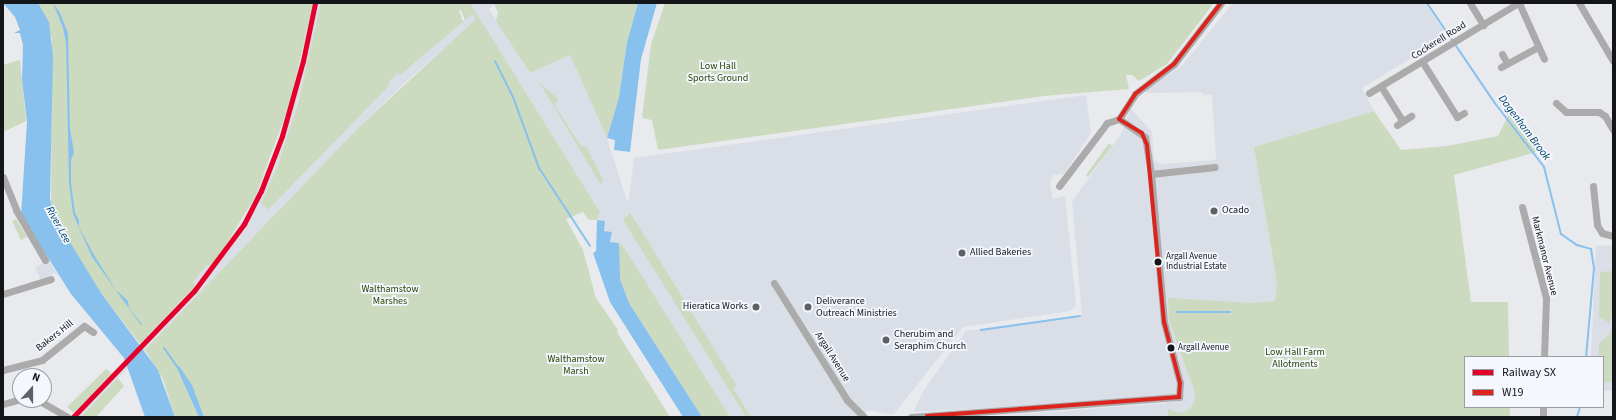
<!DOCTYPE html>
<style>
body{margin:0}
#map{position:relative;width:1616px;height:420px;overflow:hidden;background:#e9eaee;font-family:"Source Sans 3",sans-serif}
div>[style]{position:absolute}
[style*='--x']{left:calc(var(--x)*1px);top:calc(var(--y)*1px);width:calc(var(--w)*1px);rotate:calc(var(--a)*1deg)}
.built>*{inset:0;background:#dadee7}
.green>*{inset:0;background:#ccdac0}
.water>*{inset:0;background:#88c1ed}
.stream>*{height:2px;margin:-1px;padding:0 1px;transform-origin:1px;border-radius:1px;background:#88c1ed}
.minor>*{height:7px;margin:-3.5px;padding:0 3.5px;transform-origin:3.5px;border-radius:3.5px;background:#acabab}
.bus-1>*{height:4px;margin:-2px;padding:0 2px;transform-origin:2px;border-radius:2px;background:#dc241f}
.rail-1>*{height:5px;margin:-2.5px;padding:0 2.5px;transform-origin:2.5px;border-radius:2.5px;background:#e4002b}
.dots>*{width:11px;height:11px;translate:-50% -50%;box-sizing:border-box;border:2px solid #f4f7fe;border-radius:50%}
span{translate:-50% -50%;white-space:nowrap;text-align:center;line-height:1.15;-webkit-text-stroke:3.5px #f4f7fe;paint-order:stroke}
.bus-label{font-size:9px;color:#141518}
.left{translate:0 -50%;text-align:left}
.street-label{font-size:10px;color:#141518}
.park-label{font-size:10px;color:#2c4303}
.poi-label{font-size:10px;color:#141518}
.right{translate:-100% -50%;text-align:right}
.water-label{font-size:11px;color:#00436a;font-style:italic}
.frame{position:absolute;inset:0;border:4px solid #141518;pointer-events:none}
.legend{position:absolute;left:1464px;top:356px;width:140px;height:52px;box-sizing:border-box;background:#f4f7fe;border:1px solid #9a9da2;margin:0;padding:5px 7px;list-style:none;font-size:12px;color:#141518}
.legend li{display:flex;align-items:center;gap:8px;height:20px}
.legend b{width:20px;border:1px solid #9a9da2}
.north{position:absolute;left:12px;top:368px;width:40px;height:40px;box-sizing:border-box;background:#f4f7fe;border:1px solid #9a9da2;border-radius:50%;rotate:21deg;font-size:11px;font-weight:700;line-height:16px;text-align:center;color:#141518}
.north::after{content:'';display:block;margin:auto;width:14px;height:18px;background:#5f6063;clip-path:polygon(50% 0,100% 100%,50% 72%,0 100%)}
</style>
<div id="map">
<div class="built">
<i style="clip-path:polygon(313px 3px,321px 3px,314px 40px,286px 144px,261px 204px,268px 210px,391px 84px,389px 82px,398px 73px,400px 75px,474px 11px,470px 3px,496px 3px,489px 9px,530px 73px,570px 55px,607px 138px,627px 201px,629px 200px,634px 158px,1086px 95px,1091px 133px,1064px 174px,1053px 175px,1050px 184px,1053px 199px,1065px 196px,1076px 305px,1070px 311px,963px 327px,893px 415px,868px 410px,860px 417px,751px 417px,733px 388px,736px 385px,630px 212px,628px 213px,624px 220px,746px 417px,730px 417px,620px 243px,610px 242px,612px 232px,604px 231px,605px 221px,597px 220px,600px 212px,479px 18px,408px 80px,357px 129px,81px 417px,70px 417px,187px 295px,196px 285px,193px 282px,208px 264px,211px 267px,245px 217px,274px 152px,296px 80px)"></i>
<i style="clip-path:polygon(1233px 3px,1426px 3px,1447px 36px,1362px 88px,1374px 111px,1254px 147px,1277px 284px,1275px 302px,1252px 303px,1169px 321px,1195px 393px,1194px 403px,1189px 409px,1181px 413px,1167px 410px,1168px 417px,985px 417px,1166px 403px,1166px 398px,913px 412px,924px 390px,966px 331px,1082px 315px,1072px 201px,1121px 134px,1131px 109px,1152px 132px,1154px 160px,1159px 164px,1216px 160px,1212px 95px,1203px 95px,1202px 92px,1149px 93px,1144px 90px,1182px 66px)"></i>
<i style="clip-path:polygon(1613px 245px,1613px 391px,1603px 391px,1603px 357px,1591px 357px,1596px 246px)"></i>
<i style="clip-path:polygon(48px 260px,59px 277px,54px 273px,41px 280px,35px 268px)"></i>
</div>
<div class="green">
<i style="clip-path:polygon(38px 3px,313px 3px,290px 103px,255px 197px,217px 259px,211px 267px,207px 265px,193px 282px,196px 285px,140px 344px,101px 293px,61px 231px,51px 208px,52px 39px)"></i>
<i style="clip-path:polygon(321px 3px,470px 3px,600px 212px,597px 220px,589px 220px,583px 212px,566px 219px,583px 250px,596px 298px,618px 330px,617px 332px,670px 417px,175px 417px,163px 379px,145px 350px,357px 129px,476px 19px,472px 14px,465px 20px,461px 10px,459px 11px,463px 22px,400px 75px,398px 73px,389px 82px,391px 84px,268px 210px,261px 204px,279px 162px,298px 103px)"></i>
<i style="clip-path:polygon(638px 3px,627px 42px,619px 97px,607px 138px,570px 55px,530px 73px,496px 21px,498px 12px,494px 4px)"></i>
<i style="clip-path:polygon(665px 3px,1214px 3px,1167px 64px,1139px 81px,1132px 75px,1126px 75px,1129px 89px,1044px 96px,658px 150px,652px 120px,642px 118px,651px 44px)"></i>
<i style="clip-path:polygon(20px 60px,26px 121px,3px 132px,3px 65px)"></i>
<i style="clip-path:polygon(539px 82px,558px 99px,555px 106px,581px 146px,587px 147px,603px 180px,601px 185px)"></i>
<i style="clip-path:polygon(1374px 111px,1401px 150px,1447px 146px,1498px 136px,1509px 114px,1540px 151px,1454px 175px,1471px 302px,1508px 302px,1509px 357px,1465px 357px,1465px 407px,1510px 407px,1510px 417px,1168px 417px,1167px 409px,1181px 413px,1189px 409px,1194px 403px,1195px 393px,1169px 321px,1168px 298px,1252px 303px,1275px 301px,1277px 284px,1254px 147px)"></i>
<i style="clip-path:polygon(1109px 143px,1112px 146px,1088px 177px,1086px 175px)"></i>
<i style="clip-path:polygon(630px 212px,737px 386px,733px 388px,751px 417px,746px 417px,623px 220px)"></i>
<i style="clip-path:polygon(16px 219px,27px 237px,21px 240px,12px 221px)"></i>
<i style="clip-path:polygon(620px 242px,645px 281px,730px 417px,702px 417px,629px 303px,620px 279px,617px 253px)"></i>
<i style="clip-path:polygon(1613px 271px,1613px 312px,1609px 325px,1607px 321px,1599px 318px,1600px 272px)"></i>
<i style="clip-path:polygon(1613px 326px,1613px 382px,1603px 382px,1603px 357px,1599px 357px,1599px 343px,1609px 335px)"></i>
<i style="clip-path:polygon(106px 369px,112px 373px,74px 413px,67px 407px)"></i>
<i style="clip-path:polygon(118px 378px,124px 386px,96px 417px,81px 417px)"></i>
</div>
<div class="water">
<i style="clip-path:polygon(3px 3px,38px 3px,49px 22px,53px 56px,50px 199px,54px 216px,101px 293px,158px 370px,175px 417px,145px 417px,124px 358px,71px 294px,21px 215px,27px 122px,22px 80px,23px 45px,20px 33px,14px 33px,20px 30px,15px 17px)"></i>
<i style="clip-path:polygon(53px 3px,60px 13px,68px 33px,70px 129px,74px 152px,71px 160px,71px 183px,75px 213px,79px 220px,79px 227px,94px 255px,116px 290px,128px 301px,129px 308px,142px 324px,141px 325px,92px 257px,73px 214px,69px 183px,66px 43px,63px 28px)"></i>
<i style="clip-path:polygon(638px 3px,657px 3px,641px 59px,630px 152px,614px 150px,615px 140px,607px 138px,619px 97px,627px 42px)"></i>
<i style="clip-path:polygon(597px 220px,605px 221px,604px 231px,612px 232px,610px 242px,619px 243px,620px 279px,629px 303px,702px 417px,683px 417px,610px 302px,593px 253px,596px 251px)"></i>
<i style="clip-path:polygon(179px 366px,192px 385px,204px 417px,199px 417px,177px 368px)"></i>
</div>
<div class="stream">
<i style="--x:1427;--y:3;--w:120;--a:55.9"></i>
<i style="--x:1494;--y:102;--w:82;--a:52.4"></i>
<i style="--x:1544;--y:167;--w:69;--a:75.8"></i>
<i style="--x:1561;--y:234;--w:19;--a:35"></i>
<i style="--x:1577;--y:245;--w:15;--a:16"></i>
<i style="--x:1591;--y:249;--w:19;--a:81"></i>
<i style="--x:1594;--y:268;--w:89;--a:95.1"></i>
<i style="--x:495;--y:61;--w:40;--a:63.4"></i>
<i style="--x:513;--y:97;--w:76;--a:69.9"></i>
<i style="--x:539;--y:168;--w:93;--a:56.8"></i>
<i style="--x:1177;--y:312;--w:53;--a:0"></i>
<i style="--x:981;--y:330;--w:100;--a:-8"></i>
<i style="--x:164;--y:348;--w:24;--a:55"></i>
<i style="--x:1577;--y:417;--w:10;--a:-73"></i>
</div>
<div class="minor">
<i style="--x:1470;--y:3;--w:26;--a:59"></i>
<i style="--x:1519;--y:3;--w:61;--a:65.9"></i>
<i style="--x:1579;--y:3;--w:67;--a:59.6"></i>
<i style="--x:1502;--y:54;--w:10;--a:61"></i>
<i style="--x:1423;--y:63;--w:64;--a:57.8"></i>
<i style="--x:1457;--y:117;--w:8;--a:-30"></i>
<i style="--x:1501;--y:67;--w:42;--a:-28.4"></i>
<i style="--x:1382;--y:88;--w:39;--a:58"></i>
<i style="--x:1369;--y:93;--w:174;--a:-31.1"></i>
<i style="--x:1556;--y:103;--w:13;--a:42"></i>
<i style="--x:1566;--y:112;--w:33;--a:0"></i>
<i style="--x:1599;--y:112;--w:7;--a:34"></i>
<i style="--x:1605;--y:116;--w:16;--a:60"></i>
<i style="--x:1119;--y:119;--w:30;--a:-57"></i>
<i style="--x:1135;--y:94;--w:49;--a:-37.6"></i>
<i style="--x:1174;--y:64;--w:77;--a:-52.4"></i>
<i style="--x:1397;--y:125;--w:17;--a:-33"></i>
<i style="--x:1151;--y:174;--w:64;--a:-6.2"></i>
<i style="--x:3;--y:177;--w:35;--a:68"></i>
<i style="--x:16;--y:210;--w:58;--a:59.9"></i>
<i style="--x:1593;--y:186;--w:39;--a:84"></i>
<i style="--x:1597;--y:225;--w:9;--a:58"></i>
<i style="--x:1602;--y:233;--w:11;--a:15"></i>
<i style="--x:1522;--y:207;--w:94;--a:75.2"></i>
<i style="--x:1546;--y:298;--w:59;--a:91.9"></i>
<i style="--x:774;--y:283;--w:138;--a:58"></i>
<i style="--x:847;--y:400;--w:24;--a:45"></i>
<i style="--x:3;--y:294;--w:50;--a:-17.4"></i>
<i style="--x:3;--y:370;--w:40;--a:-14.4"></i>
<i style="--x:42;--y:360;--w:54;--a:-39"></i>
<i style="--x:84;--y:326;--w:11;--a:34"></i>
<i style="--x:38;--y:400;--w:34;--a:30"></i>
<i style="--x:3;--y:404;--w:18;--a:-16"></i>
<i style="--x:1543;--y:407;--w:10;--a:90"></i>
<i style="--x:911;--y:417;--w:269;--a:-4.3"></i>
<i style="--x:1179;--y:397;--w:14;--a:-86"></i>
<i style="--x:1180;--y:383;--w:63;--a:-104.7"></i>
<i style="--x:1164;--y:322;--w:149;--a:-95"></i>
<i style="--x:1151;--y:174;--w:37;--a:-99"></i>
<i style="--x:1145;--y:137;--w:32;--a:-145"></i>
<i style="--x:1119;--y:119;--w:13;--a:162"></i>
<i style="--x:1107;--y:123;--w:79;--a:127.3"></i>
</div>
<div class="bus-1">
<i style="--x:1119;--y:119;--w:30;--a:-57"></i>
<i style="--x:1135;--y:94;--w:49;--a:-37.6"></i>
<i style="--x:1174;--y:64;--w:77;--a:-52.4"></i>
<i style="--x:927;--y:416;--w:253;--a:-4.3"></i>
<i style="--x:1179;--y:397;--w:14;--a:-86"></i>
<i style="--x:1180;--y:383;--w:63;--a:-104.7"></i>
<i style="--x:1164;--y:322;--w:178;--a:-95.5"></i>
<i style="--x:1147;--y:145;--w:13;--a:-113"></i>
<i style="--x:1142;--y:133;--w:27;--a:-149"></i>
</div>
<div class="rail-1">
<i style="--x:73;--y:417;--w:175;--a:-46.2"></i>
<i style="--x:194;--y:291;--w:84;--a:-53.3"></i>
<i style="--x:244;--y:224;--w:37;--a:-63"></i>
<i style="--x:261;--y:191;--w:59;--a:-69.1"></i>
<i style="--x:282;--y:136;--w:78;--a:-74.4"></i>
<i style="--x:303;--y:61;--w:59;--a:-78.3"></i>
</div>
<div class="dots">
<i style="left:1214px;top:211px;background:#5f6063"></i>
<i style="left:962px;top:253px;background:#5f6063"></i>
<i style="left:1158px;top:262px;background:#141518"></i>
<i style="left:756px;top:307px;background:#5f6063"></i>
<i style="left:808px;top:307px;background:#5f6063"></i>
<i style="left:886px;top:340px;background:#5f6063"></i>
<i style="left:1171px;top:348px;background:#141518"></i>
</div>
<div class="bus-label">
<span class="left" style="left:1166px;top:262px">Argall Avenue<br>Industrial Estate</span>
<span class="left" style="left:1178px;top:348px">Argall Avenue</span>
</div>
<div class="street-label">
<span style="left:1439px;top:41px;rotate:-32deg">Cockerell Road</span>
<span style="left:1544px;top:256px;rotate:76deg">Markmanor Avenue</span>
<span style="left:55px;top:336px;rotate:-38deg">Bakers Hill</span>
<span style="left:832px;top:357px;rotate:58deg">Argall Avenue</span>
</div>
<div class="park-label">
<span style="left:718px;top:72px">Low Hall<br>Sports Ground</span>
<span style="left:390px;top:295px">Walthamstow<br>Marshes</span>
<span style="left:1295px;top:358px">Low Hall Farm<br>Allotments</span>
<span style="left:576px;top:365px">Walthamstow<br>Marsh</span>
</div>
<div class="poi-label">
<span class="left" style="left:1222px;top:211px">Ocado</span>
<span class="left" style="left:970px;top:253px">Allied Bakeries</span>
<span class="left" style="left:816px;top:307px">Deliverance<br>Outreach Ministries</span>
<span class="right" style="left:748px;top:307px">Hieratica Works</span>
<span class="left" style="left:894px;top:340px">Cherubim and<br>Seraphim Church</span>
</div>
<div class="water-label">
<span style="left:1524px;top:128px;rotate:53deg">Dagenham Brook</span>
<span style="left:58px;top:225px;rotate:61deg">River Lee</span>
</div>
<div class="frame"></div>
<ul class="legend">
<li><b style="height:5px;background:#e4002b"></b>Railway SX</li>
<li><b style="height:5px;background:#dc241f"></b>W19</li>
</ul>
<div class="north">N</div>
</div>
